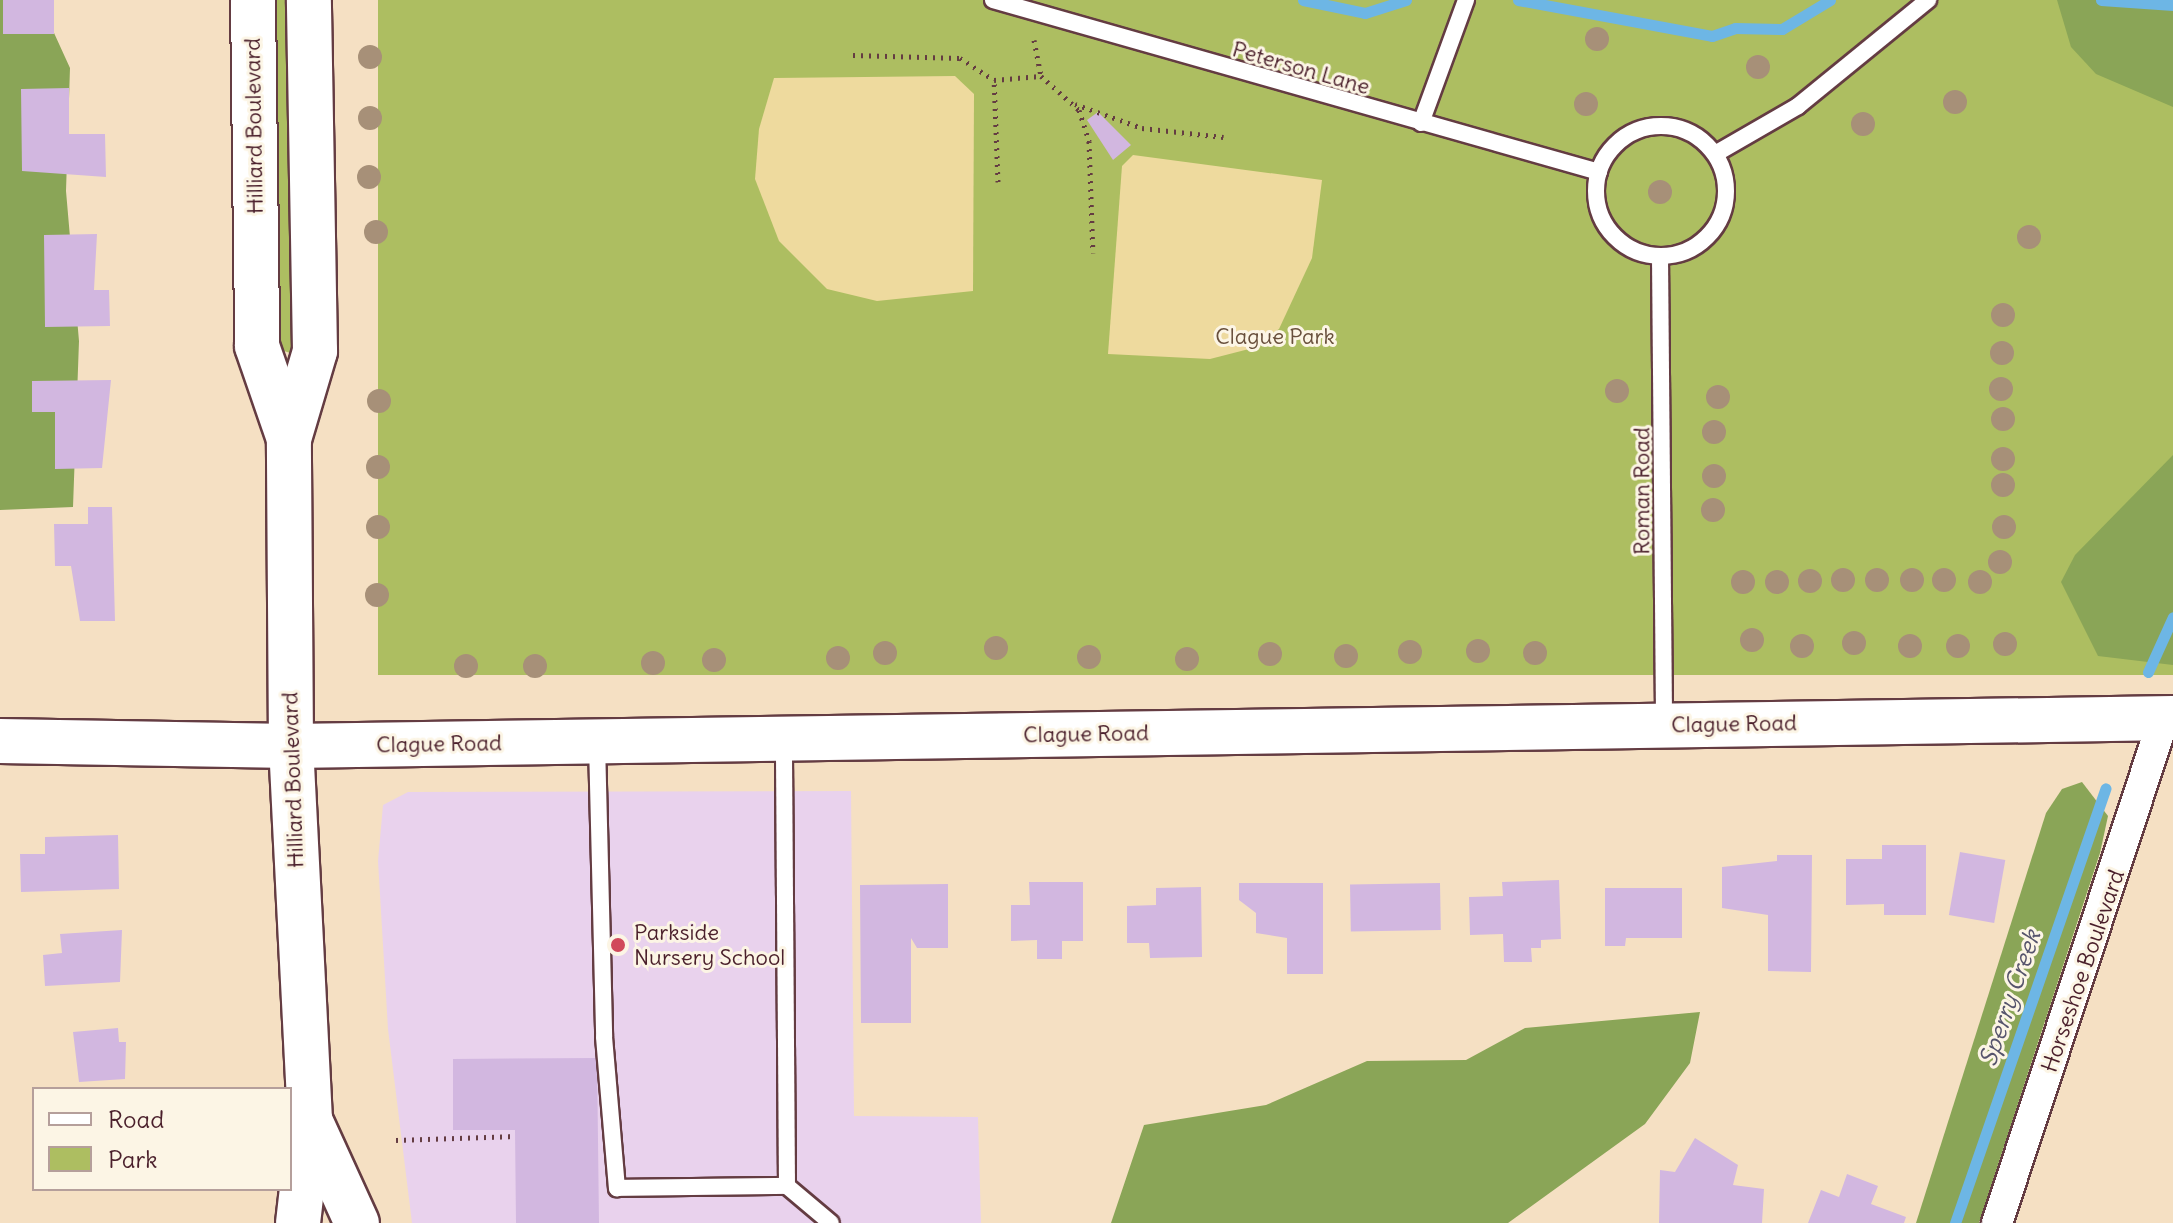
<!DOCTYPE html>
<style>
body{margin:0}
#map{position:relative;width:2173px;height:1223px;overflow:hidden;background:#f5e0c3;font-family:Delius,sans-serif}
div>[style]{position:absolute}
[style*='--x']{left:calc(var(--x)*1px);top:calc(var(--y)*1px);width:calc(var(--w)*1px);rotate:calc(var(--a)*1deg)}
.built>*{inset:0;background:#e9d2ed}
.green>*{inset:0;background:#adbe61;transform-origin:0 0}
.forest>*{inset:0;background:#8aa557}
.sand>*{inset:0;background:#eeda9e}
.stream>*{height:11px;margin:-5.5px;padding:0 5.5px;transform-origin:5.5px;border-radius:5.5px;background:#6db6e5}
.building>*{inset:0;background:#d2b7e0;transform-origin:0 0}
.path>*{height:5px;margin-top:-2.5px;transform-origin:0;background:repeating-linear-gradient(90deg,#643c42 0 2px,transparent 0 8px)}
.roads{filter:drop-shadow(2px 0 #643c42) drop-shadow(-2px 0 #643c42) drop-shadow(0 2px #643c42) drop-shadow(0 -2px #643c42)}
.lane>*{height:16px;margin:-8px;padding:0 8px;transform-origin:8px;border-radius:8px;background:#fff}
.lane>.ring{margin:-8px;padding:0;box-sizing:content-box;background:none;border:16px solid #fff;border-radius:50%}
.street>*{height:30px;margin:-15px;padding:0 15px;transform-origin:15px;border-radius:15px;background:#fff}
.secondary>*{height:44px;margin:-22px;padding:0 22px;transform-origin:22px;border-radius:22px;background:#fff}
.trees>*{width:24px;height:24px;margin:-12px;border-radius:50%;background:#a79078}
.dots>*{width:22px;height:22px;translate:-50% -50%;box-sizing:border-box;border:4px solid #fcf5e5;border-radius:50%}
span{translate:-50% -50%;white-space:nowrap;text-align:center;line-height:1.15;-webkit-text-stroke:6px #fcf5e5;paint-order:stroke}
.street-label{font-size:22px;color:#4a1f2b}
.park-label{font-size:22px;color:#684f3b}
.poi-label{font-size:22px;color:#4a1f2b}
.left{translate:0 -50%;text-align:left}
.water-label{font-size:24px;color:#56546c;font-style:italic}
.legend{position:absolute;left:32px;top:1087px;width:260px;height:104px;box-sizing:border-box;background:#fcf5e5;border:2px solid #b59f9b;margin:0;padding:10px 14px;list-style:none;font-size:24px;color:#4a1f2b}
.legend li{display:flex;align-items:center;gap:16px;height:40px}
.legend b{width:40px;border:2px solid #b59f9b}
</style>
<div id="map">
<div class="built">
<i style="clip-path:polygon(851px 791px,854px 1116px,978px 1117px,981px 1223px,412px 1223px,388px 1029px,378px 861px,383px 805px,408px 792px)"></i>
</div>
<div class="green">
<i style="clip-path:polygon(271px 0,291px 0,297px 352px,290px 353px,278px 349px)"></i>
<i style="left:378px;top:0;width:1795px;height:675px"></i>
</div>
<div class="forest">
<i style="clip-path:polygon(0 0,39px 0,70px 68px,66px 191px,79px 341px,73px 507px,0 510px)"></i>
<i style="clip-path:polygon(2057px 0,2173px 0,2173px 107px,2096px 74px,2071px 47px)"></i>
<i style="clip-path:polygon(2173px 455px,2173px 665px,2098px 656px,2061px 582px,2075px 555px)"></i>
<i style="clip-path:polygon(2082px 782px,2108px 816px,2100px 853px,1979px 1223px,1916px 1223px,2046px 813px,2062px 789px)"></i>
<i style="clip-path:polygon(1700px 1012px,1690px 1063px,1645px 1124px,1508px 1223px,1111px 1223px,1144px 1125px,1266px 1105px,1367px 1061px,1466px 1060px,1525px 1028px)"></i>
</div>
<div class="sand">
<i style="clip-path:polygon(955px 76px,974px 94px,973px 291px,877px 301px,827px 289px,779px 241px,755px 179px,759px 129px,774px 78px)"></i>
<i style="clip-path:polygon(1133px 155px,1322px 180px,1312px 258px,1279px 329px,1249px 349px,1210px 359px,1108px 354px,1122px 166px)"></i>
</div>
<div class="stream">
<i style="--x:1303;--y:0;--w:63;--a:11.8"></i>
<i style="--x:1365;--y:13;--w:43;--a:-17.6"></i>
<i style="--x:1518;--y:0;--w:197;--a:10.5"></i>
<i style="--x:1712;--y:36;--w:24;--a:-19"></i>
<i style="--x:1735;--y:28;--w:47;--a:1.2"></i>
<i style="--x:1782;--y:29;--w:56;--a:-31.1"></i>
<i style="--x:2101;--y:0;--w:72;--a:4"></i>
<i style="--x:2148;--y:672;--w:60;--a:-65.6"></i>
<i style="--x:1955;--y:1223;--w:460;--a:-70.9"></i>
</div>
<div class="building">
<i style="left:3px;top:0;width:51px;height:34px"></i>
<i style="clip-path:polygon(69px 88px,69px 134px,105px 134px,106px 177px,22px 171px,21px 89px)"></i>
<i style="clip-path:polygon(1098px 112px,1131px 145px,1113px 160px,1087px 120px)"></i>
<i style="clip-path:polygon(97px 234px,94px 290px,109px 290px,110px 326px,45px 327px,44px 235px)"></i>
<i style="clip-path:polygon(111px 380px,102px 468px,55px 469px,55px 412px,32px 412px,32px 381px)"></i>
<i style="clip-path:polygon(88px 507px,112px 507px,115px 621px,80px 621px,71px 566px,55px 566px,54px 524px,88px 524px)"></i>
<i style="clip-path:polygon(118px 835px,119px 889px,21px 892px,20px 854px,45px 854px,45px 837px)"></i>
<i style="clip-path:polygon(1882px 845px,1926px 845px,1926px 915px,1884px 915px,1884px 904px,1846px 905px,1846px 859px,1882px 859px)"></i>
<i style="left:1960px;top:852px;width:46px;height:64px;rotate:10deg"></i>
<i style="clip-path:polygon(1777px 855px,1812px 855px,1811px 972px,1768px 971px,1768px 915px,1722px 908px,1722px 867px,1777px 861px)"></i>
<i style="clip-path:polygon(1559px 880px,1561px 939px,1541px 940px,1541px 948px,1531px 948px,1532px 962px,1504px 962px,1503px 934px,1470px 935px,1469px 897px,1503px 896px,1502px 882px)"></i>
<i style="clip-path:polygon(1029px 882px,1083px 882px,1083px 941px,1062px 941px,1062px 959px,1037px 959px,1037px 940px,1011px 941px,1011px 905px,1030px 905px)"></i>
<i style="clip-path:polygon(1239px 883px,1323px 883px,1323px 974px,1287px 974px,1287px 938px,1256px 933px,1256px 913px,1239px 900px)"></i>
<i style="left:1440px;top:883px;width:47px;height:90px;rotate:89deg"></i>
<i style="clip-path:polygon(948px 884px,948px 948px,917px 948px,911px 938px,911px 1023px,861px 1023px,860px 885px)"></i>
<i style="clip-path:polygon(1201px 887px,1202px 957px,1150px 958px,1149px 943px,1127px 943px,1127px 906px,1156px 905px,1156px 888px)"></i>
<i style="clip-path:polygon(1605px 888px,1682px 888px,1682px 938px,1626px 938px,1625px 946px,1605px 946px)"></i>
<i style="clip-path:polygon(122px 930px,120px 982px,45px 986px,43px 955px,62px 953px,60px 934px)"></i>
<i style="clip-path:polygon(118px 1028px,119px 1042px,126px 1042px,125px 1079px,79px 1082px,73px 1032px)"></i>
<i style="clip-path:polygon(597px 1058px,599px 1223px,516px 1223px,515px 1130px,453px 1130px,453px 1059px)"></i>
<i style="clip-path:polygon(1695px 1138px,1738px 1165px,1733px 1185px,1764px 1189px,1762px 1223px,1659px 1223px,1660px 1170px,1675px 1172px)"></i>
<i style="clip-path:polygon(1847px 1174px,1878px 1186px,1871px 1204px,1906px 1217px,1904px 1223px,1808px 1223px,1821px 1190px,1839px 1197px)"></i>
</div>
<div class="path">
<i style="--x:1034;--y:40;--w:37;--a:79"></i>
<i style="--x:1041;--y:76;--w:51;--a:41.8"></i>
<i style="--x:1079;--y:110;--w:33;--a:72"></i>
<i style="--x:1089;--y:141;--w:112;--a:88"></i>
<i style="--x:853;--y:55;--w:107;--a:1.6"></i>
<i style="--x:960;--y:58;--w:40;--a:32.9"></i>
<i style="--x:1075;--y:104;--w:71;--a:19.7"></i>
<i style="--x:1142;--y:128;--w:82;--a:6.3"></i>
<i style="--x:998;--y:182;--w:102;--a:-92.2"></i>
<i style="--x:994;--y:80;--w:47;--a:-4.9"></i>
<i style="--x:396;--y:1140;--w:119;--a:-1.9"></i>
</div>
<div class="roads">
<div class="lane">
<i style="--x:993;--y:0;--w:630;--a:15.85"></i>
<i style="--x:1421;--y:123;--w:131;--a:-69.9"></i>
<i class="ring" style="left:1596px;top:126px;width:114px;height:114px"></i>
<i style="--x:1715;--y:154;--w:96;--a:-30"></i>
<i style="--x:1798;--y:106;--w:168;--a:-39.2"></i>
<i style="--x:1660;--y:257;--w:466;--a:89.5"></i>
<i style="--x:597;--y:743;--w:294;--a:88.6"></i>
<i style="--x:604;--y:1037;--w:152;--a:85.1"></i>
<i style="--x:617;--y:1188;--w:170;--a:-0.7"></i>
<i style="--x:787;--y:1186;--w:445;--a:-90.4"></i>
<i style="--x:787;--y:1186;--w:57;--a:40.1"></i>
</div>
<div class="street">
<i style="--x:1997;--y:1223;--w:532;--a:-71.7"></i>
</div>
<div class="secondary">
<i style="--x:253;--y:0;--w:346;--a:89.3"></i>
<i style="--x:257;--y:346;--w:98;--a:71"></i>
<i style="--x:0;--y:741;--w:291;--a:1"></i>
<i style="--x:291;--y:746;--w:1882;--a:-0.85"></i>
<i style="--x:310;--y:1120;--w:113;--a:65.5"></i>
<i style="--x:298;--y:1223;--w:104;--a:-83.4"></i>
<i style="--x:310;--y:1120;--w:374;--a:-92.9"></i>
<i style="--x:291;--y:746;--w:307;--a:-90.4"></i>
<i style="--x:289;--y:439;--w:92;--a:-73.5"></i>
<i style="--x:315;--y:351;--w:351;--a:-91"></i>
</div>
</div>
<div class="trees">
<i style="left:1597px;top:39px"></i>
<i style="left:370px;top:57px"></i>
<i style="left:1758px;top:67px"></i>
<i style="left:1955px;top:102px"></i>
<i style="left:1586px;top:104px"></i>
<i style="left:370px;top:118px"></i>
<i style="left:1863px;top:124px"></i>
<i style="left:369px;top:177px"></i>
<i style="left:1660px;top:192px"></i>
<i style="left:376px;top:232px"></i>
<i style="left:2029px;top:237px"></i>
<i style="left:2003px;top:315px"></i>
<i style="left:2002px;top:353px"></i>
<i style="left:2001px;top:389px"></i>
<i style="left:1617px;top:391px"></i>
<i style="left:1718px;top:397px"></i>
<i style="left:379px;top:401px"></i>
<i style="left:2003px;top:419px"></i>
<i style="left:1714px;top:432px"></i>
<i style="left:2003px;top:459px"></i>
<i style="left:378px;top:467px"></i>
<i style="left:1714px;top:476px"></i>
<i style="left:2003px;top:485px"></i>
<i style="left:1713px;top:510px"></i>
<i style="left:378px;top:527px"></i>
<i style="left:2004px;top:527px"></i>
<i style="left:2000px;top:562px"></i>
<i style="left:1843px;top:580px"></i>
<i style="left:1877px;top:580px"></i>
<i style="left:1912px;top:580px"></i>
<i style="left:1944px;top:580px"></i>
<i style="left:1810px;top:581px"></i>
<i style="left:1743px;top:582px"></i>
<i style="left:1777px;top:582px"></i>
<i style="left:1980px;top:582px"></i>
<i style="left:377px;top:595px"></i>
<i style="left:1752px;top:640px"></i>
<i style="left:1854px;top:643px"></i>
<i style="left:2005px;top:644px"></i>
<i style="left:1802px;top:646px"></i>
<i style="left:1910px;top:646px"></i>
<i style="left:1958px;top:646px"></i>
<i style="left:996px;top:648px"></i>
<i style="left:1478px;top:651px"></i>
<i style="left:1410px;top:652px"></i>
<i style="left:885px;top:653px"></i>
<i style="left:1535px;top:653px"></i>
<i style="left:1270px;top:654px"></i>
<i style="left:1346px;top:656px"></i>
<i style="left:1089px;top:657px"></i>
<i style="left:838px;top:658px"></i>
<i style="left:1187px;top:659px"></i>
<i style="left:714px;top:660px"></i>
<i style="left:653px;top:663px"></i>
<i style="left:466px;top:666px"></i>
<i style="left:535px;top:666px"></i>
</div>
<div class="dots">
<i style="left:618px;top:945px;background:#d1495b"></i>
</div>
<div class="street-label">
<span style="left:1301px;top:68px;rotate:16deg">Peterson Lane</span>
<span style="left:254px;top:126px;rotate:-91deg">Hilliard Boulevard</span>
<span style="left:1642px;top:491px;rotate:-90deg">Roman Road</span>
<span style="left:1734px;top:724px;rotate:-1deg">Clague Road</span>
<span style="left:1086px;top:734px;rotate:-1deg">Clague Road</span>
<span style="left:439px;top:744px;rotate:-1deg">Clague Road</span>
<span style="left:293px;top:780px;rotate:-92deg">Hilliard Boulevard</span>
<span style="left:2083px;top:971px;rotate:-71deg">Horseshoe Boulevard</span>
</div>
<div class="park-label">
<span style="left:1275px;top:337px">Clague Park</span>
</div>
<div class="poi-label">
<span class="left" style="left:634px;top:945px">Parkside<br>Nursery School</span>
</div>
<div class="water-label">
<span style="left:2010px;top:998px;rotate:-71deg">Sperry Creek</span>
</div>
<ul class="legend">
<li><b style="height:10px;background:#fff"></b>Road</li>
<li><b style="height:22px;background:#adbe61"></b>Park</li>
</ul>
</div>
